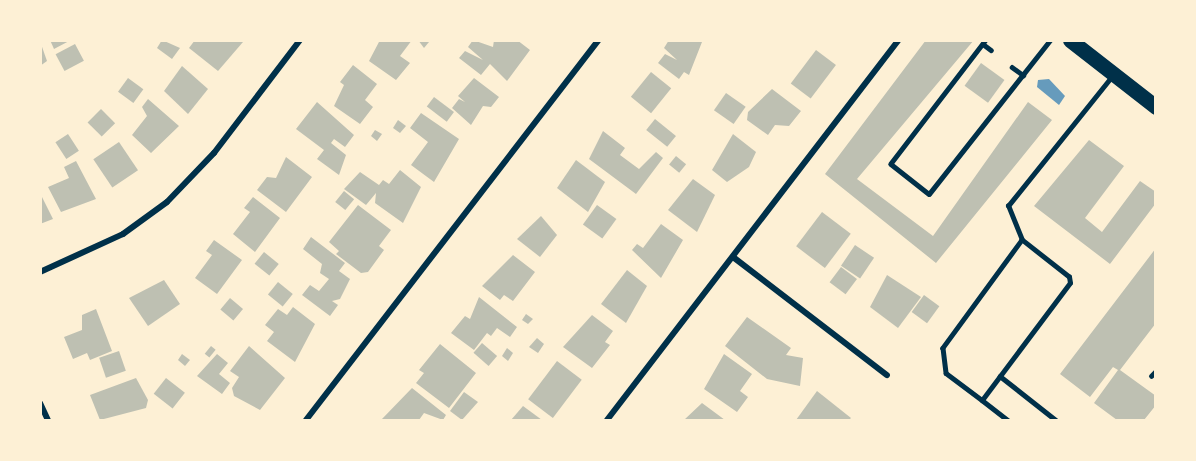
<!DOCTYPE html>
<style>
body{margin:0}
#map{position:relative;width:1196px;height:461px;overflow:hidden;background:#fdf0d5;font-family:Roboto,sans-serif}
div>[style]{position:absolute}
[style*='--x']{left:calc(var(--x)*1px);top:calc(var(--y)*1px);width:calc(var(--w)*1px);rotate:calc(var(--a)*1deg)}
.water>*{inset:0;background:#669bbc}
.building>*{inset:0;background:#bec0b2;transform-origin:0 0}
.service>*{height:4.5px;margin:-2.25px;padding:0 2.25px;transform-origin:2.25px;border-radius:2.25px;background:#003049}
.minor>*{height:6px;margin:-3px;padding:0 3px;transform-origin:3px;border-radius:3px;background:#003049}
.primary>*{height:15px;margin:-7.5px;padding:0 7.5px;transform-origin:7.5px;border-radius:7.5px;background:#003049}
span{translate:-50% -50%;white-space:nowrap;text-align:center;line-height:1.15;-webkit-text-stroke:5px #fdf0d5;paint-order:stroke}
.frame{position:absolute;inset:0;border:42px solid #fdf0d5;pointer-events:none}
</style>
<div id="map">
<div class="water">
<i style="clip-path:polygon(1049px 79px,1065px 96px,1059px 105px,1037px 87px,1038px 80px)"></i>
</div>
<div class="building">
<i style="clip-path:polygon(50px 40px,71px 40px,54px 49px)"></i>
<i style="clip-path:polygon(162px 40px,180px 48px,172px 59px,157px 48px)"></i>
<i style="clip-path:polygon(195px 40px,241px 40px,243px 42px,218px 71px,189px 48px)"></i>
<i style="clip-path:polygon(380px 40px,412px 40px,400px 56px,410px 63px,396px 80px,369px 61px)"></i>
<i style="clip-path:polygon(418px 40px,427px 40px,429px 42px,424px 48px)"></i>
<i style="clip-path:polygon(473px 40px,493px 47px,494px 40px,517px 40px,530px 50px,507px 81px,490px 64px,481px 75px,459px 58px,465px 51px,483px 60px,468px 47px)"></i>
<i style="clip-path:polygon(669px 40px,702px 42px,689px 75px,684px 72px,679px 79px,658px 63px,665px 54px,677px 60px,664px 48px)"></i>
<i style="clip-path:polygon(926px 40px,974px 40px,857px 179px,933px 236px,1028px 102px,1052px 120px,936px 263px,825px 174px)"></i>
<i style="clip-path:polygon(41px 44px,47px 61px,40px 66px,40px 44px)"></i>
<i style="left:75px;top:44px;width:19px;height:22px;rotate:62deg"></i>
<i style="left:816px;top:50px;width:25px;height:42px;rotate:37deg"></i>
<i style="left:981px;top:63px;width:29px;height:28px;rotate:36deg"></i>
<i style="clip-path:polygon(353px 65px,377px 84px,365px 100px,373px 107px,360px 124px,334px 106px,344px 85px,340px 82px)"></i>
<i style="clip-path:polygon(182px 66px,208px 89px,188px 114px,164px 91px)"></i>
<i style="left:651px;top:72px;width:26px;height:32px;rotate:39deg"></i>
<i style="left:128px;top:78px;width:19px;height:17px;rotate:36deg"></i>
<i style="clip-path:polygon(474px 78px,499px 97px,491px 107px,483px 106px,471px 125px,452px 108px,459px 99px,465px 102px,458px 96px)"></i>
<i style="clip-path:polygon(772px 89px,801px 111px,789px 126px,775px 125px,768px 135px,747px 120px,748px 112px)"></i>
<i style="left:726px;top:93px;width:24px;height:21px;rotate:35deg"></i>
<i style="left:434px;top:97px;width:25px;height:12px;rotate:37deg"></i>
<i style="clip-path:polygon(148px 99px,179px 126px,151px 153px,132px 135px,147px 116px,142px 107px)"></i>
<i style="clip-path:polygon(317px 102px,354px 135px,345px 147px,334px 139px,331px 143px,346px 155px,339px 175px,317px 159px,324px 150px,296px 129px)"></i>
<i style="left:101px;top:109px;width:20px;height:19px;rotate:45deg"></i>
<i style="clip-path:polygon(421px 113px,459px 139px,434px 182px,411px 165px,428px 142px,410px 128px)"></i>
<i style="left:655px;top:119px;width:27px;height:14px;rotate:39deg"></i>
<i style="clip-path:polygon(398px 120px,406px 126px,400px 133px,393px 128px)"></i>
<i style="clip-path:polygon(375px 130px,382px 134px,377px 141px,371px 136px)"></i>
<i style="clip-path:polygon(603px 131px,625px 148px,620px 155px,639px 169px,656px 152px,663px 158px,636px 194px,589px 159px)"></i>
<i style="left:68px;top:134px;width:20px;height:15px;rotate:57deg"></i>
<i style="clip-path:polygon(733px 134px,756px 152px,749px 167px,727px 182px,712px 170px)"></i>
<i style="clip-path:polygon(1089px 140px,1124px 166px,1085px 218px,1102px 232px,1140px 181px,1156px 192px,1156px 203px,1110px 264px,1034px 206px)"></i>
<i style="left:119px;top:142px;width:34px;height:31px;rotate:56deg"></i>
<i style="left:676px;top:156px;width:13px;height:11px;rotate:39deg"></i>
<i style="clip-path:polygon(286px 157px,312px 177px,286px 212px,257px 190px,267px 177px,276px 178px)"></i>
<i style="clip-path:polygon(576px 160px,605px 182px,588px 212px,557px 188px)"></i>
<i style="clip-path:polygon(76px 161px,96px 199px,61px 212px,48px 187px,69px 178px,64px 167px)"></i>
<i style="clip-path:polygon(400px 170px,421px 187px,403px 223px,375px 203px,376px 193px,366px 205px,344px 189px,360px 172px,379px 185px,383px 180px,389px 184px)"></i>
<i style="clip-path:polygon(693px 179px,715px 195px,697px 232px,668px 210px)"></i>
<i style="left:344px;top:191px;width:13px;height:14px;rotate:39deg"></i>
<i style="clip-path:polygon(41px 195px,53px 219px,40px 224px,40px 196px)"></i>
<i style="clip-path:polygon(253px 197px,280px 218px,255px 252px,233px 234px,250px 212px,244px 208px)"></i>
<i style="clip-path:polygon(358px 205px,391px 230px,379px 246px,384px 250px,368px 272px,361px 273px,336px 254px,339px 251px,329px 242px)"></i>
<i style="left:597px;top:205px;width:24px;height:24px;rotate:36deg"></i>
<i style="left:822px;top:212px;width:36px;height:43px;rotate:37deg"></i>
<i style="clip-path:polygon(541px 216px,557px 235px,540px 257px,517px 239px)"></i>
<i style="clip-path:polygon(661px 224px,683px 240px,661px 278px,632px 250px,637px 244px,643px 248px)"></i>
<i style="clip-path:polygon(311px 237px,345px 263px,339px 271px,350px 279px,340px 299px,332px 301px,338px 305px,330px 316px,302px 295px,310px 285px,319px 291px,329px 279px,320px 273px,322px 264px,303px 249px)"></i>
<i style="clip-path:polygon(214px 240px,242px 260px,217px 294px,195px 278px,212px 255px,206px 251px)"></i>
<i style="left:855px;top:245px;width:23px;height:25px;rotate:34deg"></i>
<i style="clip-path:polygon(1156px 248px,1156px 323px,1120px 370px,1156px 396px,1156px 405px,1144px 420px,1117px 420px,1094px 403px,1118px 370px,1113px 367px,1090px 397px,1060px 374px)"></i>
<i style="left:264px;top:252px;width:19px;height:15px;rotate:39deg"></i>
<i style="clip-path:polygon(513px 255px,535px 272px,513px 301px,504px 295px,500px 300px,482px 286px)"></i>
<i style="left:841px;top:267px;width:20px;height:19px;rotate:37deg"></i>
<i style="clip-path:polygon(627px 270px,647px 286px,626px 323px,601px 304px)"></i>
<i style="clip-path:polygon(887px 275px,921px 297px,898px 328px,870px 307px)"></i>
<i style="clip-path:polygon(164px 280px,180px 304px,148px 326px,129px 298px)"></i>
<i style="left:278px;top:282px;width:19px;height:16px;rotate:39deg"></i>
<i style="left:924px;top:295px;width:19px;height:21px;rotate:36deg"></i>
<i style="clip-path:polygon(479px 297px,517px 327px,510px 337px,497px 328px,491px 336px,487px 333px,474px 350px,451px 333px,465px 316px,470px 319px)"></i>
<i style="left:230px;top:298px;width:17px;height:15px;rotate:40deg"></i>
<i style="clip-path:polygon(293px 307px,315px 324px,295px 362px,267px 341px,274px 332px,265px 325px,278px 309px,287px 315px)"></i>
<i style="clip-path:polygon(96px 309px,112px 351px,90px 360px,87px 353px,73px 359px,64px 337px,82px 330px,82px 315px)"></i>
<i style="clip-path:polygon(526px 314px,533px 319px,528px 324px,522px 320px)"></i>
<i style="clip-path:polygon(592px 315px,613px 331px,605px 342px,610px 345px,592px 368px,563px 347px)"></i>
<i style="clip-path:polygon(747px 317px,791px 348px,786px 355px,803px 358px,800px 386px,767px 379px,725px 346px)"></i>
<i style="clip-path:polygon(537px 338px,544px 344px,538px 353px,529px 347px)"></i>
<i style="left:482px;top:343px;width:20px;height:13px;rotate:41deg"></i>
<i style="clip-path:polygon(440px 344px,476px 373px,449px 408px,416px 383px,424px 373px,419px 370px)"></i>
<i style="left:211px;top:346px;width:6px;height:10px;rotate:39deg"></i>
<i style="clip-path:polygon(249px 346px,285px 378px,260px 410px,234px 396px,232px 388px,239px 377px,230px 371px)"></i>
<i style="clip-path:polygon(507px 348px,513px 353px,508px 361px,502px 356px)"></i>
<i style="left:119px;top:351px;width:21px;height:21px;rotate:71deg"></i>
<i style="clip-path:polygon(182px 354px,190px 360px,185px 366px,178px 360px)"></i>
<i style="clip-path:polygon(217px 354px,228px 363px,219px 374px,230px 383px,222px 394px,197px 376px)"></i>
<i style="clip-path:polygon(724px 354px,752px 374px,740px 391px,748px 397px,737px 412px,704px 389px)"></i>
<i style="left:557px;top:361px;width:31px;height:48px;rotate:37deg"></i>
<i style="clip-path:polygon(136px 378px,148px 400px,146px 408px,100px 420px,90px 395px)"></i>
<i style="left:166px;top:378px;width:24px;height:20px;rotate:38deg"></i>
<i style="clip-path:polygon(412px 388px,446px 415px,443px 420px,424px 413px,419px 420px,381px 420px)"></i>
<i style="clip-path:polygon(817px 391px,851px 418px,849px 420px,796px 420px)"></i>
<i style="clip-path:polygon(464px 392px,478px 402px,462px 420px,450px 411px)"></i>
<i style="clip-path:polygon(702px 403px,725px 420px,677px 420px,684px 420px)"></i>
<i style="clip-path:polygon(523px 406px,542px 420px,511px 420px)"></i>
</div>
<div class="service">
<i style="--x:986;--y:40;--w:156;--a:127.5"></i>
<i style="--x:891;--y:164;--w:48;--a:38.3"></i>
<i style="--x:929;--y:194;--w:196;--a:-51.8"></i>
<i style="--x:983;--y:44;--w:10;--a:37"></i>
<i style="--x:1012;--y:67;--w:14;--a:36"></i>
<i style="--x:1022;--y:240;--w:37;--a:-112"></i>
<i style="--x:1008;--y:206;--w:166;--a:-51.3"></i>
<i style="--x:1000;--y:376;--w:71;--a:38.2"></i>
<i style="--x:1151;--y:376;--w:7;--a:-45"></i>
<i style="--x:982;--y:400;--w:146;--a:-53.1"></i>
<i style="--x:1070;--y:283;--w:6;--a:-99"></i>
<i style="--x:1069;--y:277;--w:60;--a:-141.8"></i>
<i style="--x:1022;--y:240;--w:134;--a:126.2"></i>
<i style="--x:943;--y:348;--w:25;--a:83"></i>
<i style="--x:946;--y:373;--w:45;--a:36.9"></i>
<i style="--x:982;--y:400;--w:33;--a:38"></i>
</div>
<div class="minor">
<i style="--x:733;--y:257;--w:194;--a:37.5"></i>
<i style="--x:40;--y:272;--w:91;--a:-24.6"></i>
<i style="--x:123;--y:234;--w:54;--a:-36"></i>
<i style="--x:167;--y:202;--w:68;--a:-46.2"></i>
<i style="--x:214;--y:153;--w:142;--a:-52.7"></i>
<i style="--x:40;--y:403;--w:19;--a:65"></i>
<i style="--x:306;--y:420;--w:480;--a:-52.4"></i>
<i style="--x:607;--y:420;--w:479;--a:-52.5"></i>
</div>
<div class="primary">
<i style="--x:1070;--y:40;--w:109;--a:37.9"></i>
</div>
<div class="frame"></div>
</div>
